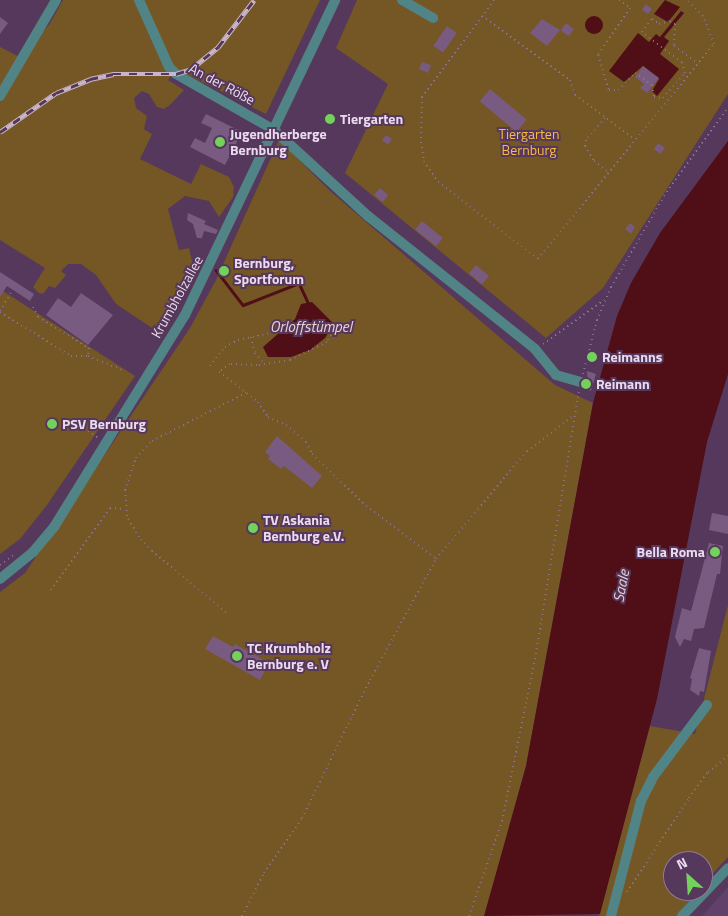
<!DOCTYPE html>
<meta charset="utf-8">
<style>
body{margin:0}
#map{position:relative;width:728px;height:916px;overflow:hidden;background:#55385b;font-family:"Titillium Web",sans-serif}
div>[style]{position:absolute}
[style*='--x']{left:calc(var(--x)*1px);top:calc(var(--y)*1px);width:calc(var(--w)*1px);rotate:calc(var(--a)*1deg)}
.built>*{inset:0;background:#614069}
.green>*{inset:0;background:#745724}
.water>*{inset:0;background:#500e16}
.round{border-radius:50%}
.stream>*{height:2.5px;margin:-1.25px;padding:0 1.25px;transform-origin:1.25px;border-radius:1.25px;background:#500e16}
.building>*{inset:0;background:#795a80;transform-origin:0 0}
.path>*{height:2px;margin-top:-1px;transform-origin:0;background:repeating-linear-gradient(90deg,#8b7290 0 1px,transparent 0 5px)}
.minor>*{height:10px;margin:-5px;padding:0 5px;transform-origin:5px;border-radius:5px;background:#518486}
.rail>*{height:4.5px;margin-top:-2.25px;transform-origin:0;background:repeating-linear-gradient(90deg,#55385b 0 8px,#c9b6ce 0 16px);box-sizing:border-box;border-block:1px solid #c9b6ce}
.dots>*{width:14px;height:14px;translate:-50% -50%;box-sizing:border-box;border:2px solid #55385b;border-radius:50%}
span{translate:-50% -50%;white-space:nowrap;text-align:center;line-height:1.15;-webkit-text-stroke:4px #55385b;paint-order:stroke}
.street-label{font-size:14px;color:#ecdbf0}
.poi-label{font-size:14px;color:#ecdbf0;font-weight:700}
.left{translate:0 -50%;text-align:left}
.right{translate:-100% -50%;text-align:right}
.park-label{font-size:14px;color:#fabb41}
.water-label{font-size:15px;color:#edd2d1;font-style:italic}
.north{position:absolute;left:663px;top:851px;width:50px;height:50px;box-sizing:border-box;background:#55385b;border:1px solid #917997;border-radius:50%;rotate:334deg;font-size:14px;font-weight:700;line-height:20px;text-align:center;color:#ecdbf0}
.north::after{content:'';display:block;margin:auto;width:18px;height:22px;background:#73d25c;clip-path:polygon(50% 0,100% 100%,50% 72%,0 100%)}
</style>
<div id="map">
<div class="built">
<i style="clip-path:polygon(728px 887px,728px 916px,702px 916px)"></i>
</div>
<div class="green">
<i style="clip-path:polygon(63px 0,320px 0,266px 114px,176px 69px,168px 80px,184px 90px,171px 104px,164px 109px,157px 107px,149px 94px,142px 91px,134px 98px,136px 108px,147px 116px,144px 129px,152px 134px,140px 159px,191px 184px,201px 164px,229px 177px,234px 187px,233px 197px,219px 217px,209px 201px,185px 196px,168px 209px,179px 250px,189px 248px,195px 275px,161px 334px,116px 304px,96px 275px,81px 264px,68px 264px,61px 271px,66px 275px,55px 288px,49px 286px,43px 294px,39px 293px,33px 287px,45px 268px,0 240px,0 47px,18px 56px,49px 25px)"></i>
<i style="clip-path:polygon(357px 0,728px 0,728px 94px,603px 288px,546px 338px,345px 173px,388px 84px,336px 48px)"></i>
<i style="clip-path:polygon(279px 140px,329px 190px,555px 385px,593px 403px,526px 766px,489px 903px,484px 916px,0 916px,0 592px,25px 573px,190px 328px,216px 280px)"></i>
<i style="clip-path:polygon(0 289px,135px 376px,47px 505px,20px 539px,0 554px)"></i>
<i style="clip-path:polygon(728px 605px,728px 857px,703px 884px,703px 861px,673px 861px,673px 891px,697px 891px,677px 916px,599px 916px,650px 726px,695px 734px)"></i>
</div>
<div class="water">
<i style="clip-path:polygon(665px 0,680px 7px,668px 22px,654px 14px)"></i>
<i style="clip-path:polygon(681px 11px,684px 13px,664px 37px,669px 41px,660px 54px,679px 69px,657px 96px,652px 91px,659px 79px,643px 66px,624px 82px,609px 71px,638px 33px,649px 42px,656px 34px,660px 37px)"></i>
<i class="round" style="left:585px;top:16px;width:18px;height:18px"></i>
<i style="clip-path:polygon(728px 141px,728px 374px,707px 442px,657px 699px,600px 914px,484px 916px,526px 766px,593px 403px,617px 316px,631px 283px,660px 233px)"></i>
<i style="clip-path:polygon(312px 302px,334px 324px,325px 338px,310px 350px,291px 357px,268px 357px,263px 347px,295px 319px,301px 304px)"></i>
</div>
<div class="stream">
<i style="--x:216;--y:270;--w:44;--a:52.4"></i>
<i style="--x:243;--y:305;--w:60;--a:-21.4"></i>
<i style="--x:299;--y:283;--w:23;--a:65"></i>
</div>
<div class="building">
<i style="clip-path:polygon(646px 4px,652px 9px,648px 14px,642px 10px)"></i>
<i style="clip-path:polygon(0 17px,8px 23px,0 34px)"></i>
<i style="clip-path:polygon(542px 19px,560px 30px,547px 46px,530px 33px)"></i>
<i style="left:566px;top:23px;width:10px;height:9px;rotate:37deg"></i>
<i style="left:447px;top:26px;width:12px;height:24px;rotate:35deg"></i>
<i style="clip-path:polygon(422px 62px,431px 65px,428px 73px,419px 69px)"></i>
<i style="clip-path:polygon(643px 66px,659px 78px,647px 93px,640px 88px,644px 84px,635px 77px)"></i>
<i style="left:490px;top:89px;width:48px;height:16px;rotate:40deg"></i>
<i style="clip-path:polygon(206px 114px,242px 132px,225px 165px,190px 147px,195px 138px,205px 143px,212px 128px,201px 123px)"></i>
<i style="clip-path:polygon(386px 135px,392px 139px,388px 145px,382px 140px)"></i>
<i style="clip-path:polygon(658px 143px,665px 148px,660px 154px,654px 149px)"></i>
<i style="left:380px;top:188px;width:11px;height:9px;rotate:41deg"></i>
<i style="clip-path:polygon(188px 213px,206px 221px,204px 224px,218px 230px,216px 234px,204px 231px,202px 238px,197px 238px,193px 224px,187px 220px)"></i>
<i style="left:422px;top:221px;width:27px;height:11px;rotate:39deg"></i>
<i style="clip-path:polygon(630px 223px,635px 227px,631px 234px,625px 229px)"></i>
<i style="left:476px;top:265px;width:17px;height:11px;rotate:40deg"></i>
<i style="clip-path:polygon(0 272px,34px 294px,30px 301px,7px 286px,0 297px)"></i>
<i style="clip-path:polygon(81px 293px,113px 315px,88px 345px,46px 315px,58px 298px,71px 307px)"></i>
<i style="clip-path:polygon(587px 371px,596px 374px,591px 391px,583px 388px,588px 383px)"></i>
<i style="clip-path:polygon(277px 436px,322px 476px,312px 488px,284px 466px,281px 469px,268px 459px,270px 456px,265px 452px)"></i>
<i style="clip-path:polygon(712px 513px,728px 516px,728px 534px,709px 530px)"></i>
<i style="clip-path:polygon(709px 543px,723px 546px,720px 574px,717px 574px,704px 628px,694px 629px,691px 641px,684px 639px,680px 647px,675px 637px,682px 608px,691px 611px)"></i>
<i style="clip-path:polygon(213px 636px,233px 647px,235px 644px,269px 663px,260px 680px,205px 649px)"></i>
<i style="clip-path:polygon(699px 648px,711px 651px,704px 692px,700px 691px,699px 696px,690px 690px,692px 679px,690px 678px)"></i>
</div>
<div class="path">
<i style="--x:494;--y:0;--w:121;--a:126.6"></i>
<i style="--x:422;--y:97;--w:45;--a:91.3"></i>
<i style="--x:421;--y:142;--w:19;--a:81"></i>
<i style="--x:424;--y:161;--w:25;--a:56"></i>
<i style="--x:438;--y:182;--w:126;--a:37.6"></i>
<i style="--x:538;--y:259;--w:278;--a:-50.7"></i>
<i style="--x:714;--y:44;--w:30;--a:-111"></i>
<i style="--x:703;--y:16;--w:23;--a:-135"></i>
<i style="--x:619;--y:0;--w:14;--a:36"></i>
<i style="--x:630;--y:8;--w:57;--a:124.2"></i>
<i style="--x:598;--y:55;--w:37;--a:73"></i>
<i style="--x:609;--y:90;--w:9;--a:0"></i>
<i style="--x:618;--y:90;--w:24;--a:-45"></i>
<i style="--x:635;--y:73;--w:21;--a:35"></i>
<i style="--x:652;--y:85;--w:12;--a:81"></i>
<i style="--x:654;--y:97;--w:9;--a:6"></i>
<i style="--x:663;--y:98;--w:33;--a:-49"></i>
<i style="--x:685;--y:73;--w:11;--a:-105"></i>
<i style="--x:682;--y:62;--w:50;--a:-143.1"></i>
<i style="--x:642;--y:32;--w:16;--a:-52"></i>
<i style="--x:652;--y:19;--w:9;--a:36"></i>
<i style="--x:659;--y:24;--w:11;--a:-15"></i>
<i style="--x:670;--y:21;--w:6;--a:31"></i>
<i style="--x:675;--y:24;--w:22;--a:93"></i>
<i style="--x:674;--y:46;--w:30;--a:37"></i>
<i style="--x:482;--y:16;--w:109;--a:36"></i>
<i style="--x:570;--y:80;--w:16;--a:72"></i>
<i style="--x:575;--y:95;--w:75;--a:36.9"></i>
<i style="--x:605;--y:118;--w:29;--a:131"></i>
<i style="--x:586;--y:140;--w:6;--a:99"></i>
<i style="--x:585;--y:146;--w:17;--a:59"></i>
<i style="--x:594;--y:161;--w:19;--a:39"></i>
<i style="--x:33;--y:307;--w:11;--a:63"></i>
<i style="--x:38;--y:317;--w:60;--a:31.3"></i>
<i style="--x:89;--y:348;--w:8;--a:97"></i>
<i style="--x:0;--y:311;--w:22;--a:-60"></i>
<i style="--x:0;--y:312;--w:84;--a:31.8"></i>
<i style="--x:71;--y:356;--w:17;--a:0"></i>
<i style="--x:88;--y:356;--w:40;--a:22"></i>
<i style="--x:163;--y:331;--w:36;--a:-60"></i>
<i style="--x:331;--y:335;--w:8;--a:120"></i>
<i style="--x:327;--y:342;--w:41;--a:154.1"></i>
<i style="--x:290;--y:360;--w:33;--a:171"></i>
<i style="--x:257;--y:365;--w:27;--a:-178"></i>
<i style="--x:230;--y:364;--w:14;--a:144"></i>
<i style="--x:219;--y:372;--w:49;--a:37.6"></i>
<i style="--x:258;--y:402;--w:18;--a:56"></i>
<i style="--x:268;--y:417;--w:20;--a:24"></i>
<i style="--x:286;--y:425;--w:26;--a:40"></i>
<i style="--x:306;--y:442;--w:13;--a:63"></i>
<i style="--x:312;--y:454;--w:75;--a:43.9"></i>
<i style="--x:366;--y:506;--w:88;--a:37.1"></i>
<i style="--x:251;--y:337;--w:16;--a:76"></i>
<i style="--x:255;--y:353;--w:15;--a:48"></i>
<i style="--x:543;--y:344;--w:75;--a:-35.8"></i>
<i style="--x:210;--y:366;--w:24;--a:-52"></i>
<i style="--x:225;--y:347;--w:15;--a:-28"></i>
<i style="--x:238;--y:340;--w:39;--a:-12"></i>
<i style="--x:583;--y:374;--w:56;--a:-75.5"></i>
<i style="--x:597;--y:320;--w:36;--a:-67"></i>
<i style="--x:611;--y:287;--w:105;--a:-59.8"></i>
<i style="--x:664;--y:196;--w:110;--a:-54.3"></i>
<i style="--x:88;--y:431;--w:12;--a:35"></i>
<i style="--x:0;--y:565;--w:18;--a:-38"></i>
<i style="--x:51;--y:590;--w:101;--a:-54.3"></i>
<i style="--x:110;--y:508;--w:15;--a:4"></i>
<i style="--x:226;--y:612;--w:96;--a:-140.5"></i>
<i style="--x:152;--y:551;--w:19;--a:-133"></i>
<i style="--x:139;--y:537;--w:24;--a:-120"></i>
<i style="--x:127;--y:516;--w:26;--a:-94"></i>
<i style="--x:125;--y:490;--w:34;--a:-71"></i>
<i style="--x:136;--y:458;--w:23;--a:-47"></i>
<i style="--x:152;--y:441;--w:106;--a:-27.1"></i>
<i style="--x:627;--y:892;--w:113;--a:-56.6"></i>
<i style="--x:689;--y:798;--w:32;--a:-54"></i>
<i style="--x:708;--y:772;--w:26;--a:-39"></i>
<i style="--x:242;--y:916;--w:48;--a:-62.9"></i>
<i style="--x:264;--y:873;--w:67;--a:-55.4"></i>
<i style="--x:302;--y:818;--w:154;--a:-63.8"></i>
<i style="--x:370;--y:680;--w:138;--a:-61.4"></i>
<i style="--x:436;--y:559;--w:141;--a:-49.9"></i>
<i style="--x:527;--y:451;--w:59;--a:-37.5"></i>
<i style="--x:469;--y:916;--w:101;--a:-70.8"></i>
<i style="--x:502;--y:821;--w:165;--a:-78.5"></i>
<i style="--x:535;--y:659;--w:272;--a:-80.7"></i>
</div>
<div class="minor">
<i style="--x:139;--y:0;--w:73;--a:65.9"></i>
<i style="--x:169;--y:67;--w:10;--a:45"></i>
<i style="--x:176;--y:74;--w:113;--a:29.7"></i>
<i style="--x:274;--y:130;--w:127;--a:42.5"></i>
<i style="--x:368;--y:216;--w:213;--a:38.5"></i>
<i style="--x:535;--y:349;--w:33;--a:51"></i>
<i style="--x:556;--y:375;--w:26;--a:16"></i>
<i style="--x:402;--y:0;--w:36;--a:30"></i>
<i style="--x:0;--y:96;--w:111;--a:-59.7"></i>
<i style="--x:0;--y:579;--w:43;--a:-39.3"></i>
<i style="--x:33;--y:552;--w:33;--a:-50"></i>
<i style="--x:54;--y:527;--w:249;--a:-58.3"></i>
<i style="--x:185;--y:315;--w:349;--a:-64.5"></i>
<i style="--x:611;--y:916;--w:119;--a:-75.4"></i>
<i style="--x:641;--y:801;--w:27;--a:-63"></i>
<i style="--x:653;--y:777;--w:90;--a:-53.1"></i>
<i style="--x:682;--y:916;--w:66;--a:-46.2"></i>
</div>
<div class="rail">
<i style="--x:0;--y:132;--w:68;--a:-34.9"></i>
<i style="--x:56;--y:93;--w:37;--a:-22"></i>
<i style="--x:90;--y:79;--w:24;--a:-12"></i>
<i style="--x:113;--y:74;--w:63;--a:0"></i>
<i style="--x:176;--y:74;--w:16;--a:-18"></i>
<i style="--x:191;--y:69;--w:35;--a:-39"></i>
<i style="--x:218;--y:47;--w:59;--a:-52.5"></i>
</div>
<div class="dots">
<i style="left:330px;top:119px;background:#73d25c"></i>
<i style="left:220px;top:142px;background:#73d25c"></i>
<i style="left:224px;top:271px;background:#73d25c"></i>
<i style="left:592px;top:357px;background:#73d25c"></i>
<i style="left:586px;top:384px;background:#73d25c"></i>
<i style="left:52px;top:424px;background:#73d25c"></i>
<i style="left:253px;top:528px;background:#73d25c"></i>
<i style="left:715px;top:552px;background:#73d25c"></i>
<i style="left:237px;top:656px;background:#73d25c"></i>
</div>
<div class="street-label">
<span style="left:222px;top:84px;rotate:28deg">An der Röße</span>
<span style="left:177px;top:297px;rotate:-61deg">Krumbholzallee</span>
</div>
<div class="poi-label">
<span class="left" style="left:340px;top:119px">Tiergarten</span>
<span class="left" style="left:230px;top:142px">Jugendherberge<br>Bernburg</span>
<span class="left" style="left:234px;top:271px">Bernburg,<br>Sportforum</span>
<span class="left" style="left:602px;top:357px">Reimanns</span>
<span class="left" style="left:596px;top:384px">Reimann</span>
<span class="left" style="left:62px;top:424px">PSV Bernburg</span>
<span class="left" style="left:263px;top:528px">TV Askania<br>Bernburg e.V.</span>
<span class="right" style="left:705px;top:552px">Bella Roma</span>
<span class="left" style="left:247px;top:656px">TC Krumbholz<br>Bernburg e. V</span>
</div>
<div class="park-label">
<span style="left:529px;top:142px">Tiergarten<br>Bernburg</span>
</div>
<div class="water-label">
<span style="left:311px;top:327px">Orloffstümpel</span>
<span style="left:621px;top:586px;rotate:-79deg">Saale</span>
</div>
<div class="north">N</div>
</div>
